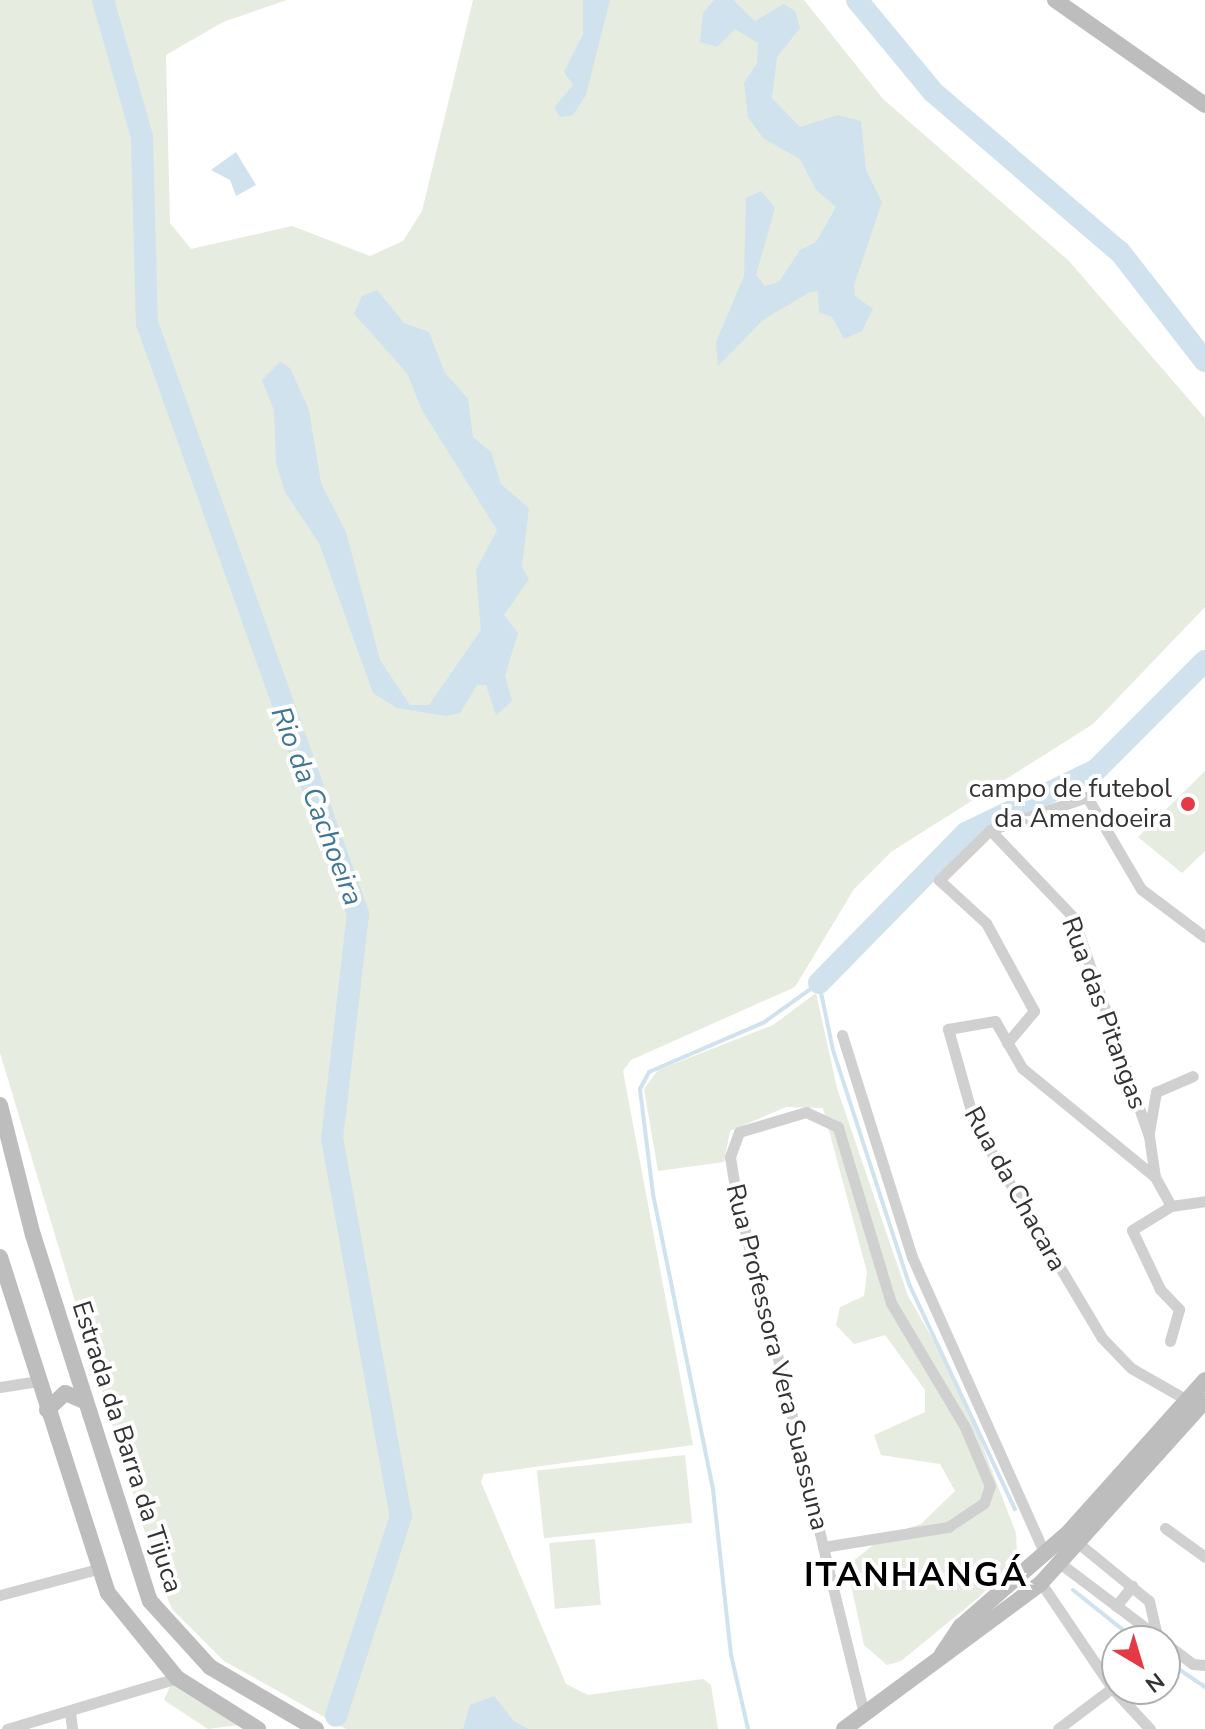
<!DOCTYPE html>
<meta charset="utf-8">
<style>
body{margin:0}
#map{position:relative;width:1205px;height:1729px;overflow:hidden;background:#fff;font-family:"Nunito Sans",sans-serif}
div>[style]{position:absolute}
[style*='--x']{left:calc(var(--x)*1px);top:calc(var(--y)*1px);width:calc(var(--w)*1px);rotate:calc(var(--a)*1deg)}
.green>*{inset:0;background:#e6ecdf;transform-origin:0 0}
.water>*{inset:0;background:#cfe2ee}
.stream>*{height:4px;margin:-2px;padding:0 2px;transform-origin:2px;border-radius:2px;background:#cfe2ee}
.river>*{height:22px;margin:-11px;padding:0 11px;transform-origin:11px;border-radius:11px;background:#cfe2ee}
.street>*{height:11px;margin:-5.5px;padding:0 5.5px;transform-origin:5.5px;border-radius:5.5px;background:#d0d0d0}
.secondary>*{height:16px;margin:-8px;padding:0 8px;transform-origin:8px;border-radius:8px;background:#bdbdbd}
.dots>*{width:22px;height:22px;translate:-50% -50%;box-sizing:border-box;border:4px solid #fff;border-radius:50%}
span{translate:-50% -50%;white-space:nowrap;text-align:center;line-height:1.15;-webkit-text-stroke:8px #fff;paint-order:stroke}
.poi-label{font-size:26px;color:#333}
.right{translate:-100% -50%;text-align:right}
.street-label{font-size:26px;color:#333}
.water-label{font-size:28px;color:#3f7597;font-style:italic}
.district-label{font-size:34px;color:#000;font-weight:700;letter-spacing:2px}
.north{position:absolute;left:1101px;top:1625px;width:80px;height:80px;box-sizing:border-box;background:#fff;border:2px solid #adadad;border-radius:50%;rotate:142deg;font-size:22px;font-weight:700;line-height:32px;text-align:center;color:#333}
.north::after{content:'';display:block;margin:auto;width:28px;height:36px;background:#e63946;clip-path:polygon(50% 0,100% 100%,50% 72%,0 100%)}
</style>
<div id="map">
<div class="green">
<i style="clip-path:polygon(0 0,287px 0,223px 22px,166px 55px,170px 223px,191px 249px,292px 226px,370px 256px,403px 241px,422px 211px,473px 0,804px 0,883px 99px,1069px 261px,1205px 418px,1205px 607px,1093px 724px,891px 852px,854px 889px,795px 987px,631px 1060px,623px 1071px,693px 1445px,484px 1474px,481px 1482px,566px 1684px,588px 1695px,703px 1679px,711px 1685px,718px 1729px,346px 1729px,224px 1661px,172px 1609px,158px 1576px,0 1053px)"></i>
<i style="clip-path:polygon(1205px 771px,1205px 851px,1182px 873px,1138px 837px)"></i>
<i style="clip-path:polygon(816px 993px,837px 1088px,908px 1296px,959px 1385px,1016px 1533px,1017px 1558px,978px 1598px,901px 1661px,887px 1665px,864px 1645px,847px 1566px,886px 1535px,921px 1524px,955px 1491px,940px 1464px,881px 1455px,874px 1435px,925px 1412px,925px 1390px,885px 1335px,854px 1344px,836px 1325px,840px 1307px,864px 1296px,867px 1272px,823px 1108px,786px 1107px,730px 1131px,724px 1162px,658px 1171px,644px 1089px,658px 1070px,773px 1025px)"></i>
<i style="left:685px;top:1455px;width:68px;height:149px;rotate:84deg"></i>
<i style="left:595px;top:1539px;width:66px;height:46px;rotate:85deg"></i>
<i style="clip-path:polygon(172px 1682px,238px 1725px,208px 1729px,191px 1718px,164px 1700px)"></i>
</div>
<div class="water">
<i style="clip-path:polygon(94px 0,111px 0,131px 72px,118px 78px)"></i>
<i style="clip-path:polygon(583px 0,610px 0,586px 95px,573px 115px,560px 117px,554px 108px,573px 85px,564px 72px,583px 34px)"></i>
<i style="clip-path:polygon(714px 0,733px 0,755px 21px,784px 4px,795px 11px,800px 28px,777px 57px,772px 98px,800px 127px,838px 115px,861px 121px,866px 170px,882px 202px,854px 285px,855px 296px,873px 309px,862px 331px,844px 339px,832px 317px,819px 312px,818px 291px,810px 292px,763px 320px,718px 366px,716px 342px,744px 276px,746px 198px,761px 191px,775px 208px,756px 275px,765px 286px,779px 282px,800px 250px,816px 242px,836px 207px,816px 190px,800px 159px,763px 138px,748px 117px,744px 83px,757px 63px,758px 43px,735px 29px,717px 47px,700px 42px,703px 13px)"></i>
<i style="clip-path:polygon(236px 152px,256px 185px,236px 196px,230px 180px,211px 170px)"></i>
<i style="clip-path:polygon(377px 290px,404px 323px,429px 332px,445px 373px,468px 399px,473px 437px,491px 452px,501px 484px,529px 508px,522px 567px,529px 579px,504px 615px,518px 633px,505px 676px,512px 701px,496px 715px,486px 685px,477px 685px,460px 713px,446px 716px,397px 708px,373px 693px,319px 543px,285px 492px,276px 463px,274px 410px,262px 380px,280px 362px,290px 368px,309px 410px,321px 483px,346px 532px,380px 660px,410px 705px,429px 705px,481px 630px,476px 570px,497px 530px,422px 410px,407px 373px,354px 314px,362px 296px)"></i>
<i style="clip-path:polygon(494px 1696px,514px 1721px,528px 1729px,463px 1729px,470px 1705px)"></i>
</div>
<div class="stream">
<i style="--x:1073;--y:1590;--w:82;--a:38.6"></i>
<i style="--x:1165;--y:1660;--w:48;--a:34"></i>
<i style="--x:748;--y:1729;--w:76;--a:-102.9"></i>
<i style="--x:731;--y:1655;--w:167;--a:-96.2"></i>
<i style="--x:713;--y:1489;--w:301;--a:-101.5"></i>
<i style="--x:653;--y:1194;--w:106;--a:-97.1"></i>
<i style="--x:640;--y:1089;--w:19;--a:-62"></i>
<i style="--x:649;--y:1072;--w:124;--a:-23.3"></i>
<i style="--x:763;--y:1023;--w:69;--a:-35.5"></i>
<i style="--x:819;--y:983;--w:68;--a:78.2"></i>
<i style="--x:833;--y:1050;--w:246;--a:72"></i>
<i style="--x:909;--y:1284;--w:249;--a:64.8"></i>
</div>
<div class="river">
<i style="--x:103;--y:0;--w:142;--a:74.1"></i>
<i style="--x:142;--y:137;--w:186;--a:88.5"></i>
<i style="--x:147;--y:323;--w:628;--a:70.35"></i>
<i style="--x:358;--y:914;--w:226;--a:96.6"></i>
<i style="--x:332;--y:1138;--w:384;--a:79.7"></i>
<i style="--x:401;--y:1516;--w:210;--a:108"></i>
<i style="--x:857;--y:0;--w:119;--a:50.4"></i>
<i style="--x:933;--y:92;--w:246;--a:40.6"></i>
<i style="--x:1120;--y:252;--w:138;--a:52.1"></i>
<i style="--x:819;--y:983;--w:210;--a:-45.6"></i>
<i style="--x:966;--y:833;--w:144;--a:-25.9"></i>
<i style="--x:1096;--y:770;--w:154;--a:-45"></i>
</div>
<div class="street">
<i style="--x:990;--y:830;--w:120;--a:46.3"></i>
<i style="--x:1073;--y:917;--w:232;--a:70.9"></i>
<i style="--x:1149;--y:1136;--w:41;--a:81.7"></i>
<i style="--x:842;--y:1035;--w:233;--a:72.5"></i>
<i style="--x:912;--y:1257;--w:326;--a:65.9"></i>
<i style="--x:1007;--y:1043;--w:42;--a:-49.8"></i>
<i style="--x:1034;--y:1011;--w:100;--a:-118.6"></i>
<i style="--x:986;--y:923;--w:64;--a:-137.5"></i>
<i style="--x:939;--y:880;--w:71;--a:-44.4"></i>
<i style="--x:990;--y:830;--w:102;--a:-18.8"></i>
<i style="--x:1087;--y:797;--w:107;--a:59.6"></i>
<i style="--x:1141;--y:889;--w:80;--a:36.9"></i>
<i style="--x:1149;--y:1132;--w:41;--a:-80.1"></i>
<i style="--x:1156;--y:1092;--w:40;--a:-23.4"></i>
<i style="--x:1170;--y:1341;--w:33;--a:-74"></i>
<i style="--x:1179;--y:1309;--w:28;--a:-134"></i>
<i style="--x:1160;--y:1289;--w:65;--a:-115.4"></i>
<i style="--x:1132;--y:1230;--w:46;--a:-31.6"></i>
<i style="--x:0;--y:1387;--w:37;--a:-9"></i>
<i style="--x:1187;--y:1400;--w:64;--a:-150.3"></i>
<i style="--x:1131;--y:1368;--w:42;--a:-134"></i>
<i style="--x:1102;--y:1338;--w:248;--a:-120.8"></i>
<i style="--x:975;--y:1125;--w:100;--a:-105.7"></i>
<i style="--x:948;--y:1029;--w:48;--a:-9.7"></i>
<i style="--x:995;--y:1021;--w:54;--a:60.1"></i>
<i style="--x:1022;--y:1068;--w:172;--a:39.3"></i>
<i style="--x:1155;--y:1177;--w:33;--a:61"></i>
<i style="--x:1171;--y:1206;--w:34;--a:-8"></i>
<i style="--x:1165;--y:1528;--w:49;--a:35.9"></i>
<i style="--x:1072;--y:1538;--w:99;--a:39.3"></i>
<i style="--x:1149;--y:1601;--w:36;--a:77"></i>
<i style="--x:823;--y:1547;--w:127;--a:-9.1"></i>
<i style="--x:948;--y:1527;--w:43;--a:-33.7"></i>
<i style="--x:984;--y:1503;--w:18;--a:-71"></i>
<i style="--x:990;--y:1486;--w:64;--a:-113"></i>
<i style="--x:965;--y:1427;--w:144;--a:-120.8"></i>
<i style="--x:891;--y:1303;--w:184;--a:-106.8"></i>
<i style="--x:838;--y:1127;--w:35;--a:-155"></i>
<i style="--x:806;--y:1112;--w:70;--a:163.4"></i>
<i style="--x:739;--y:1132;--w:27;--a:110"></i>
<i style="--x:730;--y:1157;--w:44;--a:80.8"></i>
<i style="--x:737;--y:1200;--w:171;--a:75.5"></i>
<i style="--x:780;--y:1366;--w:186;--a:76.6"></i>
<i style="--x:823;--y:1547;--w:172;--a:76.2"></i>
<i style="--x:1061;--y:1564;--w:128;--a:37"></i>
<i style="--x:1041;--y:1583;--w:127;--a:55.9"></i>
<i style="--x:1112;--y:1688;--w:56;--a:47.2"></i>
<i style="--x:0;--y:1595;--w:101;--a:-14.9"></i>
<i style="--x:1116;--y:1606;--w:26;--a:-51"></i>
<i style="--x:1165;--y:1643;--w:35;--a:37"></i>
<i style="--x:1193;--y:1664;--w:12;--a:5"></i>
<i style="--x:70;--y:1712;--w:17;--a:83"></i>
<i style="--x:7;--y:1729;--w:177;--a:-16.7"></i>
<i style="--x:1058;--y:1729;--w:68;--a:-37.2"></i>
</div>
<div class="secondary">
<i style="--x:1055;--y:0;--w:183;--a:35"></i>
<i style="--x:0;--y:1105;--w:134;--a:75.8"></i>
<i style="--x:33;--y:1235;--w:384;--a:72.3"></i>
<i style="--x:150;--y:1601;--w:89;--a:47.7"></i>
<i style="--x:210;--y:1667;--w:123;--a:30.3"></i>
<i style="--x:0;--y:1257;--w:353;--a:72.2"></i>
<i style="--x:108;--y:1593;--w:109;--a:50.9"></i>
<i style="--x:177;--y:1678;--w:96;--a:32.2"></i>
<i style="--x:47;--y:1410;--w:25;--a:-43"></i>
<i style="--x:65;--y:1393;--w:23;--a:23"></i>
<i style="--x:942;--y:1654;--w:34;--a:-56"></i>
<i style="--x:961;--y:1626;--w:140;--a:-41"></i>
<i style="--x:1067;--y:1534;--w:207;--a:-48.1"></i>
<i style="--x:844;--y:1729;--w:245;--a:-36.5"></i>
<i style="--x:1041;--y:1583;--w:245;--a:-48"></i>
</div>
<div class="dots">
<i style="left:1188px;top:804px;background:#e63946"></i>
</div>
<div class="poi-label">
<span class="right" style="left:1172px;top:804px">campo de futebol<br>da Amendoeira</span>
</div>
<div class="street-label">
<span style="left:1104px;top:1013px;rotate:70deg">Rua das Pitangas</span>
<span style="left:1015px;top:1189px;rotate:61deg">Rua da Chacara</span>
<span style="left:777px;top:1357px;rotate:76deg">Rua Professora Vera Suassuna</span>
<span style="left:127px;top:1447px;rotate:72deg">Estrada da Barra da Tijuca</span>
</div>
<div class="water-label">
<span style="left:317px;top:806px;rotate:69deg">Rio da Cachoeira</span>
</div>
<div class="district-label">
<span style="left:916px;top:1576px">ITANHANGÁ</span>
</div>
<div class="north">N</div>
</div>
